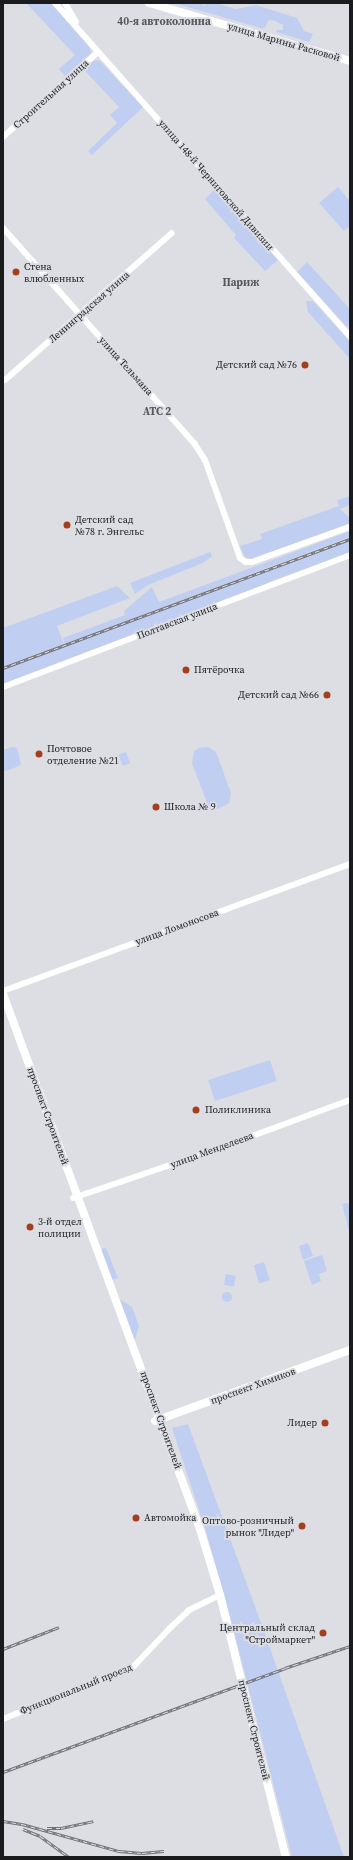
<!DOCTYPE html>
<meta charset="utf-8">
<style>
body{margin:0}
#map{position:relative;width:353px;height:1860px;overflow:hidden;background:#dcdee3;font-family:"Source Serif 4",serif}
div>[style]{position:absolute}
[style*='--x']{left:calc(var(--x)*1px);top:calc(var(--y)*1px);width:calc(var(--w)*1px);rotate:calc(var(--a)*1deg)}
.green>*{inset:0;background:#c0cff1;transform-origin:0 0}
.round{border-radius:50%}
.minor>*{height:6px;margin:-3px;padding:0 3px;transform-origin:3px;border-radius:3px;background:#fff}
.major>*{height:8px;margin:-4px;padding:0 4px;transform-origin:4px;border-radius:4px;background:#fff}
.rail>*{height:3px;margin-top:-1.5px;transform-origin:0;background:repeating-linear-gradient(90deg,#dcdee3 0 4.5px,#717276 0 9px);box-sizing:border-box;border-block:1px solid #717276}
.dots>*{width:11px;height:11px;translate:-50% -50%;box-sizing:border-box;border:2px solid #dcdee3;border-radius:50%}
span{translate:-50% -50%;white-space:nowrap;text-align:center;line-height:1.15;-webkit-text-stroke:3.5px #dcdee3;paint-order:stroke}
.street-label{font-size:10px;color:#1a1b1d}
.poi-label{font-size:10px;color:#1a1b1d}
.left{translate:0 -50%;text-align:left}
.right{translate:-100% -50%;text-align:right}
.neighbourhood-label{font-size:11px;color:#55575b;font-weight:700}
.frame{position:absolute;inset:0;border:4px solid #1a1b1d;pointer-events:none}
</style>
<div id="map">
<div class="green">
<i style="clip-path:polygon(26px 3px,51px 3px,90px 48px,91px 53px,89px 55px,65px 76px,59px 69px,75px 55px)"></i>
<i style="clip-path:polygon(174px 3px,201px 3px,205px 6px,206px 3px,216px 3px,236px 9px,256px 5px,297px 18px,304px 31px,313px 34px,309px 42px,276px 32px,277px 30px,283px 30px,283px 25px,275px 21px,269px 20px,264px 29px)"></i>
<i style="clip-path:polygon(99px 60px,143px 107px,92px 155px,88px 151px,117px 123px,110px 115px,119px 107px,84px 70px,94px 61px)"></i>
<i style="clip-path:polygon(338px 187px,350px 201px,350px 226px,344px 231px,319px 203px)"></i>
<i style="clip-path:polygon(215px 189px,278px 260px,265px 271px,234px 238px,236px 235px,205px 199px)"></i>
<i style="clip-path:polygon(307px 262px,350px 309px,350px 324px,347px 327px,297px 272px)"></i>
<i style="clip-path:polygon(306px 301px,313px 301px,350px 342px,350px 359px,308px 312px)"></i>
<i style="clip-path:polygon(350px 496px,350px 505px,340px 509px,350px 518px,350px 523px,252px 559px,245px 557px,240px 546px,262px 539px,260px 534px,339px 506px,337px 500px)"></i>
<i style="clip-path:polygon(350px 531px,350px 537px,65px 644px,63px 638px,125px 615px,124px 611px,152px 587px,159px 602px)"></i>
<i style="clip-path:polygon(350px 540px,350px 553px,269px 582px,260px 589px,3px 685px,3px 668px)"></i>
<i style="clip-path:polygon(210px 552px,212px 556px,203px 563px,148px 585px,135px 594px,130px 583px)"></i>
<i style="clip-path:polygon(117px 586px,130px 598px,57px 626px,64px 644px,3px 667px,3px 628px)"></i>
<i style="clip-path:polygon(12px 747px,17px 748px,21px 764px,19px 766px,3px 772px,3px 750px)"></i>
<i style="clip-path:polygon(208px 747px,216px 752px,231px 793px,229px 803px,218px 809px,212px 808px,207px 803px,192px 763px,194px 751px,199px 748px)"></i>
<i style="left:126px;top:752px;width:12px;height:8px;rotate:70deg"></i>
<i style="left:270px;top:1060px;width:22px;height:65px;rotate:72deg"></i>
<i style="clip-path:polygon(346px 1203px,350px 1204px,350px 1234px,342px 1204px)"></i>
<i style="clip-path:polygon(308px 1243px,313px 1256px,303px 1260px,299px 1246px)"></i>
<i style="clip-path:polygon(106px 1248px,118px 1278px,110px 1281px,99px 1249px)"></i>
<i style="clip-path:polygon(322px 1255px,327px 1271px,319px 1274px,321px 1281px,312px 1285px,304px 1261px)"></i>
<i style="left:264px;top:1262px;width:19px;height:11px;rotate:72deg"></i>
<i style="left:226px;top:1274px;width:10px;height:11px;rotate:11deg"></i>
<i class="round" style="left:222px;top:1292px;width:10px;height:10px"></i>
<i style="clip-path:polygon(116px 1297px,132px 1307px,139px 1326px,134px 1343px)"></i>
<i style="clip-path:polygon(188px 1424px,260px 1620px,344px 1857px,292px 1857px,227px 1605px,204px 1525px,172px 1428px)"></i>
</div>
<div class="minor">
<i style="--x:55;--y:3;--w:446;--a:48.5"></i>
<i style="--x:65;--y:3;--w:22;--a:60"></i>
<i style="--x:3;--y:137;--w:127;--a:-41.8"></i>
<i style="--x:3;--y:228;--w:288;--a:48.4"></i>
<i style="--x:194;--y:443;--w:20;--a:57"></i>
<i style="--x:205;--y:460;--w:104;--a:70.3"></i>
<i style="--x:240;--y:558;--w:7;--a:34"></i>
<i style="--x:246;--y:562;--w:6;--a:0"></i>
<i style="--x:252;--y:562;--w:104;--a:-19.7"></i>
<i style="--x:5;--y:380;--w:222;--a:-41.4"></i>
<i style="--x:3;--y:687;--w:371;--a:-20.8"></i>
<i style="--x:3;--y:991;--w:370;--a:-20.1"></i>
<i style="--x:73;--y:1198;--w:155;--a:-18.8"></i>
<i style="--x:220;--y:1148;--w:139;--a:-20.3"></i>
<i style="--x:3;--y:1719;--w:141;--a:-22"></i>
<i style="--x:134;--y:1666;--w:52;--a:-46.5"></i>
<i style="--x:170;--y:1628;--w:26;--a:-43"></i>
<i style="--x:189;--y:1610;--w:34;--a:-26"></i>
</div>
<div class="major">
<i style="--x:149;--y:3;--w:209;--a:16.1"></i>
<i style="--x:3;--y:994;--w:570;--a:69.79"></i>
<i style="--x:200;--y:1529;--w:69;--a:73.1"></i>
<i style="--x:220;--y:1595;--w:270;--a:75.9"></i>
<i style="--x:155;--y:1421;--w:208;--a:-20"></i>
</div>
<div class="rail">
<i style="--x:3;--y:668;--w:370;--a:-20.4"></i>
<i style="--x:3;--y:1649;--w:60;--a:-21.4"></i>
<i style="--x:3;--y:1772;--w:301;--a:-20.2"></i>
<i style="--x:285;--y:1668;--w:69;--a:-18.7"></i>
<i style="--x:3;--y:1821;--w:19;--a:9"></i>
<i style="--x:22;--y:1824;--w:101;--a:15.6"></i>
<i style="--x:119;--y:1851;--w:23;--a:5"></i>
<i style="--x:142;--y:1853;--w:22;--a:-5"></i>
<i style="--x:47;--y:1828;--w:14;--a:0"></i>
<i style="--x:61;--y:1828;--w:33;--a:-12"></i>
<i style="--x:23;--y:1829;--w:18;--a:22"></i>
<i style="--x:40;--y:1836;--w:36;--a:36"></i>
</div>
<div class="dots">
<i style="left:16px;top:272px;background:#a53e1d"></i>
<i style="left:305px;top:365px;background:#a53e1d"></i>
<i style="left:67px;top:525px;background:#a53e1d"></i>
<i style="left:186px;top:670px;background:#a53e1d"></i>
<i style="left:327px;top:695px;background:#a53e1d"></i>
<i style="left:39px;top:754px;background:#a53e1d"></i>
<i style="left:156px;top:807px;background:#a53e1d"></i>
<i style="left:196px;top:1110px;background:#a53e1d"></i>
<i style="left:30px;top:1227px;background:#a53e1d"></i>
<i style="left:325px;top:1423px;background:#a53e1d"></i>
<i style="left:136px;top:1518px;background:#a53e1d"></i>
<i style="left:302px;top:1526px;background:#a53e1d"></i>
<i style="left:323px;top:1633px;background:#a53e1d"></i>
</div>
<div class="street-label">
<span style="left:284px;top:42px;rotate:16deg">улица Марины Расковой</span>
<span style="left:51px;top:94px;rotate:-42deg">Строительная улица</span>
<span style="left:216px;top:185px;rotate:49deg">улица 148-й Черниговской Дивизии</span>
<span style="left:89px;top:307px;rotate:-41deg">Ленинградская улица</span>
<span style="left:126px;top:366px;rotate:48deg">улица Тельмана</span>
<span style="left:177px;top:621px;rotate:-21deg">Полтавская улица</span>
<span style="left:177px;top:927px;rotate:-20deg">улица Ломоносова</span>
<span style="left:48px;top:1116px;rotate:70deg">проспект Строителей</span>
<span style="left:212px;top:1150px;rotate:-20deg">улица Менделеева</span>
<span style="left:253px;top:1386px;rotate:-20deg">проспект Химиков</span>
<span style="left:161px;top:1420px;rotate:70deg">проспект Строителей</span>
<span style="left:76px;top:1689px;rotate:-22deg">Функциональный проезд</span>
<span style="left:254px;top:1730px;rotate:76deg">проспект Строителей</span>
</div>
<div class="poi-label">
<span class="left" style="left:24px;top:272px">Стена<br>влюбленных</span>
<span class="right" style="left:297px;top:365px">Детский сад №76</span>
<span class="left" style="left:75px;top:525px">Детский сад<br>№78 г. Энгельс</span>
<span class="left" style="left:194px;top:670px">Пятёрочка</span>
<span class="right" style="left:319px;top:695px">Детский сад №66</span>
<span class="left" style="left:47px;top:754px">Почтовое<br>отделение №21</span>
<span class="left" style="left:164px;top:807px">Школа № 9</span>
<span class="left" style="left:205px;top:1110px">Поликлиника</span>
<span class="left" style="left:38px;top:1227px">3-й отдел<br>полиции</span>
<span class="right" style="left:317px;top:1423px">Лидер</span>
<span class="left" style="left:144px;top:1518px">Автомойка</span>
<span class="right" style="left:294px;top:1526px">Оптово-розничный<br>рынок "Лидер"</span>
<span class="right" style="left:315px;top:1633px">Центральный склад<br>"Строймаркет"</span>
</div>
<div class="neighbourhood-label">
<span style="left:164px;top:22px">40-я автоколонна</span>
<span style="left:241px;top:283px">Париж</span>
<span style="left:157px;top:412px">АТС 2</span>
</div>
<div class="frame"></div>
</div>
